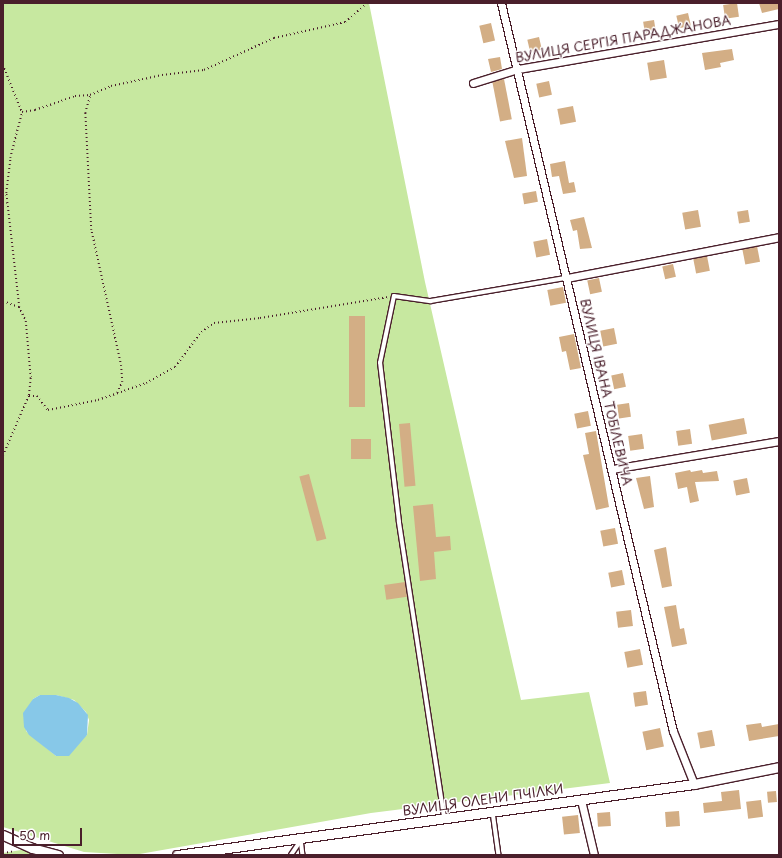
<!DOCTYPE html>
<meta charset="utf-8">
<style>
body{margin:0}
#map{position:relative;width:782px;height:858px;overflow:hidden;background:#fff;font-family:"Playpen Sans",sans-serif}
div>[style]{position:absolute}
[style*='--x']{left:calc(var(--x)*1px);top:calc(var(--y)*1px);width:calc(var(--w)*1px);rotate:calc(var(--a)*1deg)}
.green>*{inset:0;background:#c7e8a0}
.water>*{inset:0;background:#87c8e8}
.building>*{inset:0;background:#d3ae85;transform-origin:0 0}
.path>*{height:1.5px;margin-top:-0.75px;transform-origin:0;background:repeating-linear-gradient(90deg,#4a1f2b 0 1px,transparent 0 4px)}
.roads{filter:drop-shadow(1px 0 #4a1f2b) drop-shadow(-1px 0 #4a1f2b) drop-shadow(0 1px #4a1f2b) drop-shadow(0 -1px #4a1f2b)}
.service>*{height:3.5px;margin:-1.75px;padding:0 1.75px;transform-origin:1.75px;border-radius:1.75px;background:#fff}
.minor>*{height:7px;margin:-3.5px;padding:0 3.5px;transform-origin:3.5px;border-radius:3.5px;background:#fff}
.tertiary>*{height:9px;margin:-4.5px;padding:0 4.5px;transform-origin:4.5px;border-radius:4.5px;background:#fff}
span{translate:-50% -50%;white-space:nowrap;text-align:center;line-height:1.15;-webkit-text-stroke:3px #fff;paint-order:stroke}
.street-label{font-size:13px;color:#4a1f2b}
.frame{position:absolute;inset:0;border:4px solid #4a1f2b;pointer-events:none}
.scale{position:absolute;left:12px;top:828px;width:70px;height:18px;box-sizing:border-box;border:2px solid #4a1f2b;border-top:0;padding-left:5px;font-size:12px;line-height:14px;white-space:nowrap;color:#4a1f2b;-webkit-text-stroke:3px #fff;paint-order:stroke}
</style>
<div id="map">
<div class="green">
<i style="clip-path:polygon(evenodd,3px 3px,369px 3px,425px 282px,521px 700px,589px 692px,610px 783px,371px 813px,134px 855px,84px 852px,3px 827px,3px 3px,40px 695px,56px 695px,74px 700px,86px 712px,89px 720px,87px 735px,56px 756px,26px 731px,33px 699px,40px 695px)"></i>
<i style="clip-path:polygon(27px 849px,47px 855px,3px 855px,3px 853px)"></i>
</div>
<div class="water">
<i style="clip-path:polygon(40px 695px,56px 695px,69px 698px,78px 703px,88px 715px,87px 735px,69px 756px,56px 756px,29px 735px,24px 727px,23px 713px,33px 699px)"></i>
</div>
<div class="building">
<i style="left:737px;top:3px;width:14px;height:14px;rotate:82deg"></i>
<i style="clip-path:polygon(759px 3px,779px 3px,779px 9px,762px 13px)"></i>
<i style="left:688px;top:13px;width:13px;height:12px;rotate:77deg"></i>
<i style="left:654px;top:20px;width:13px;height:11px;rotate:81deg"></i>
<i style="left:491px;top:23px;width:18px;height:12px;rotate:77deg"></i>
<i style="left:539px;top:37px;width:13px;height:12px;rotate:77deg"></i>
<i style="clip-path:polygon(732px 49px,734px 60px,720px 63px,721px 67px,705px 70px,702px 53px)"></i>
<i style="clip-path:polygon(500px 57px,502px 69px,491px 72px,488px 59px)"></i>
<i style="left:664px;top:60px;width:18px;height:17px;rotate:81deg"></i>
<i style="left:504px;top:79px;width:41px;height:12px;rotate:79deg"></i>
<i style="left:549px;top:81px;width:14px;height:13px;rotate:78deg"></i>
<i style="left:573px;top:106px;width:16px;height:16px;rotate:79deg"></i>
<i style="clip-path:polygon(522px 138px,527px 176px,514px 178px,505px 141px)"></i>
<i style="clip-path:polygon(565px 161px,569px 183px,574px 182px,576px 192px,563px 194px,559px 176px,552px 177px,550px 164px)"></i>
<i style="left:536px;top:191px;width:11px;height:14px;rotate:80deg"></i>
<i style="left:698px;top:210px;width:17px;height:16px;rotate:80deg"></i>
<i style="left:748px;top:210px;width:12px;height:11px;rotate:81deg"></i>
<i style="clip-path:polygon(584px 217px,592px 248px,580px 249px,577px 230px,573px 231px,570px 220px)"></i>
<i style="left:547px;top:239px;width:16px;height:14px;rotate:79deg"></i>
<i style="left:757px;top:246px;width:16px;height:15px;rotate:79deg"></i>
<i style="left:707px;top:256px;width:15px;height:14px;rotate:79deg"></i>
<i style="left:673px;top:264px;width:13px;height:11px;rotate:77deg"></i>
<i style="left:599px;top:278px;width:14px;height:12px;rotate:78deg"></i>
<i style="left:563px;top:287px;width:16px;height:16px;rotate:79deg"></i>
<i style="left:349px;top:316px;width:16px;height:91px"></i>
<i style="left:614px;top:328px;width:16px;height:14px;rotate:79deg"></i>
<i style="clip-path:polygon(574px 334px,581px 368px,570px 370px,566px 351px,562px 352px,559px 337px)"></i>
<i style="left:623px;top:373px;width:14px;height:12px;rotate:78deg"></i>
<i style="left:629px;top:403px;width:14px;height:12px;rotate:82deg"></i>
<i style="left:588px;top:411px;width:15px;height:14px;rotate:79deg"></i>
<i style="left:744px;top:418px;width:16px;height:36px;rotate:79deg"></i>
<i style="left:410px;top:423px;width:63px;height:11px;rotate:85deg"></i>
<i style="left:690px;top:429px;width:15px;height:14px;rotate:82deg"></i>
<i style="clip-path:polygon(596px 431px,609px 507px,596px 510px,583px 455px,589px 454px,585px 433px)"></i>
<i style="left:642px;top:434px;width:15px;height:14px;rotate:82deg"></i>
<i style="left:351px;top:439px;width:20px;height:20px"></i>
<i style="clip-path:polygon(690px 470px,691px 472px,702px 470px,703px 473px,717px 471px,719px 481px,695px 482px,699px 501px,690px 503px,687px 487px,678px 489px,675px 473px)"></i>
<i style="left:309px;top:474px;width:67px;height:10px;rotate:75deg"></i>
<i style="clip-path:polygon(650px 476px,654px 507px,644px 509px,636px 478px)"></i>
<i style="left:747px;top:478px;width:15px;height:14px;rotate:79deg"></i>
<i style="clip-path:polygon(433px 504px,436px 537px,450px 536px,451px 550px,434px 552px,436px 579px,420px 581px,413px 506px)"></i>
<i style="left:615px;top:528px;width:16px;height:15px;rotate:79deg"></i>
<i style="clip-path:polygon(666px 547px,672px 586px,662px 588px,654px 550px)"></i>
<i style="left:622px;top:570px;width:15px;height:14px;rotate:79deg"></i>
<i style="left:405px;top:582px;width:15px;height:21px;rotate:82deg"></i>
<i style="clip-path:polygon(676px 605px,680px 629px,684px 628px,687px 644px,672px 647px,664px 607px)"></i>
<i style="left:631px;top:610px;width:16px;height:15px;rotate:83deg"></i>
<i style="left:640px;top:649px;width:16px;height:16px;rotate:79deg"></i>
<i style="left:646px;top:691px;width:14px;height:13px;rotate:82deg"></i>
<i style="clip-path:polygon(761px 723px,762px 727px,779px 724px,779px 736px,749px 741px,746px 725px)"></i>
<i style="left:660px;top:728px;width:19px;height:18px;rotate:78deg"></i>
<i style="left:712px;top:730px;width:16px;height:15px;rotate:79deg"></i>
<i style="clip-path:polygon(739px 790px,741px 809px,704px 813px,703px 803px,722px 801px,721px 792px)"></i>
<i style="left:776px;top:791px;width:11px;height:9px;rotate:85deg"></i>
<i style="left:761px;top:800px;width:17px;height:15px;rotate:83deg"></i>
<i style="left:679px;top:811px;width:15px;height:14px;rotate:86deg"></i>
<i style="left:610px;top:812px;width:14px;height:13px;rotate:86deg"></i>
<i style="left:578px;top:815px;width:18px;height:16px;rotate:84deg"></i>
</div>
<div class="path">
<i style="--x:3;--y:65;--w:51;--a:68"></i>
<i style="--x:22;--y:112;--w:13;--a:-9"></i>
<i style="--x:35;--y:110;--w:42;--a:-19.3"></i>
<i style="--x:75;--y:96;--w:15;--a:-4"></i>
<i style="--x:3;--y:301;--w:17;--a:21"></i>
<i style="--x:19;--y:307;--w:16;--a:63"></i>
<i style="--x:26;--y:321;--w:57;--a:85"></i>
<i style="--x:31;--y:378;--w:18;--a:96"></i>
<i style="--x:29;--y:396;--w:65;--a:113.4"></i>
<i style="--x:19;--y:307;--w:115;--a:-96.5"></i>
<i style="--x:6;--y:193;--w:35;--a:-83"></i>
<i style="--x:10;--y:158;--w:48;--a:-75.4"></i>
<i style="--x:117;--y:393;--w:12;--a:-66"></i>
<i style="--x:122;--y:382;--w:16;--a:-94"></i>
<i style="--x:121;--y:366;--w:139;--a:-102.4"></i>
<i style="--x:91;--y:230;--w:117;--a:-92.9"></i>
<i style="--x:85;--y:113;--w:19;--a:-74"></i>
<i style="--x:90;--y:95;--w:23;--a:-23"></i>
<i style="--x:111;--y:86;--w:52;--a:-12.2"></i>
<i style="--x:162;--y:75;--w:42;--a:-6.8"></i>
<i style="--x:204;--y:70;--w:77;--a:-24.6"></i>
<i style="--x:274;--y:38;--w:73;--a:-12.7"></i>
<i style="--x:345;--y:22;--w:29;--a:-41"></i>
<i style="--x:29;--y:396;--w:8;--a:0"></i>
<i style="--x:37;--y:396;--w:18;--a:52"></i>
<i style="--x:48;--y:410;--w:51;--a:-11.3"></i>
<i style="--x:98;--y:400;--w:51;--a:-19.5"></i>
<i style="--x:146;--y:383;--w:33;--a:-29"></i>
<i style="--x:175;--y:367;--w:44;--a:-53.4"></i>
<i style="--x:201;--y:332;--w:16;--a:-35"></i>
<i style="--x:214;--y:323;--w:46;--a:-6.2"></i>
<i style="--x:260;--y:318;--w:130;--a:-9.3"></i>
<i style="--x:3;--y:853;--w:12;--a:-9"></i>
</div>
<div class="roads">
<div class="service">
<i style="--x:493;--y:812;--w:43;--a:82.1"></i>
<i style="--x:444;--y:817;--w:298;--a:-98.7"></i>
<i style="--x:399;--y:522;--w:160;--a:-96.8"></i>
<i style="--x:380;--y:363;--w:68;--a:-78.2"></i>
<i style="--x:394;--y:296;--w:37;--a:8"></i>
<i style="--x:431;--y:301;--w:137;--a:-9.7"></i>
<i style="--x:301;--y:839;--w:16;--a:83"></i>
<i style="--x:291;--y:855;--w:18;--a:-56"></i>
</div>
<div class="minor">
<i style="--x:501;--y:3;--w:748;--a:76.71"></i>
<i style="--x:673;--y:731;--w:57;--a:68.4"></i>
<i style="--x:473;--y:83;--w:47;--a:-17.3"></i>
<i style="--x:518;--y:69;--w:265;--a:-9.8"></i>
<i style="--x:567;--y:278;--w:216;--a:-10.9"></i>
<i style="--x:612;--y:469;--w:169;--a:-9.5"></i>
<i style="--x:581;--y:800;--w:57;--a:76.7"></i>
</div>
<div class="tertiary">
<i style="--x:3;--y:835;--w:32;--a:24"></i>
<i style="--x:32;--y:848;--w:27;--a:15"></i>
<i style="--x:177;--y:855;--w:522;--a:-7.82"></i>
<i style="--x:694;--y:784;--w:87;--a:-11.3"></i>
</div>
</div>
<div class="street-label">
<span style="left:623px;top:39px;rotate:-10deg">ВУЛИЦЯ СЕРГІЯ ПАРАДЖАНОВА</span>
<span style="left:606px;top:392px;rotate:77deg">ВУЛИЦЯ ІВАНА ТОБІЛЕВИЧА</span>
<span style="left:483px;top:800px;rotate:-8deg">ВУЛИЦЯ ОЛЕНИ ПЧІЛКИ</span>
</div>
<div class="frame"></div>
<div class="scale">50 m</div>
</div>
